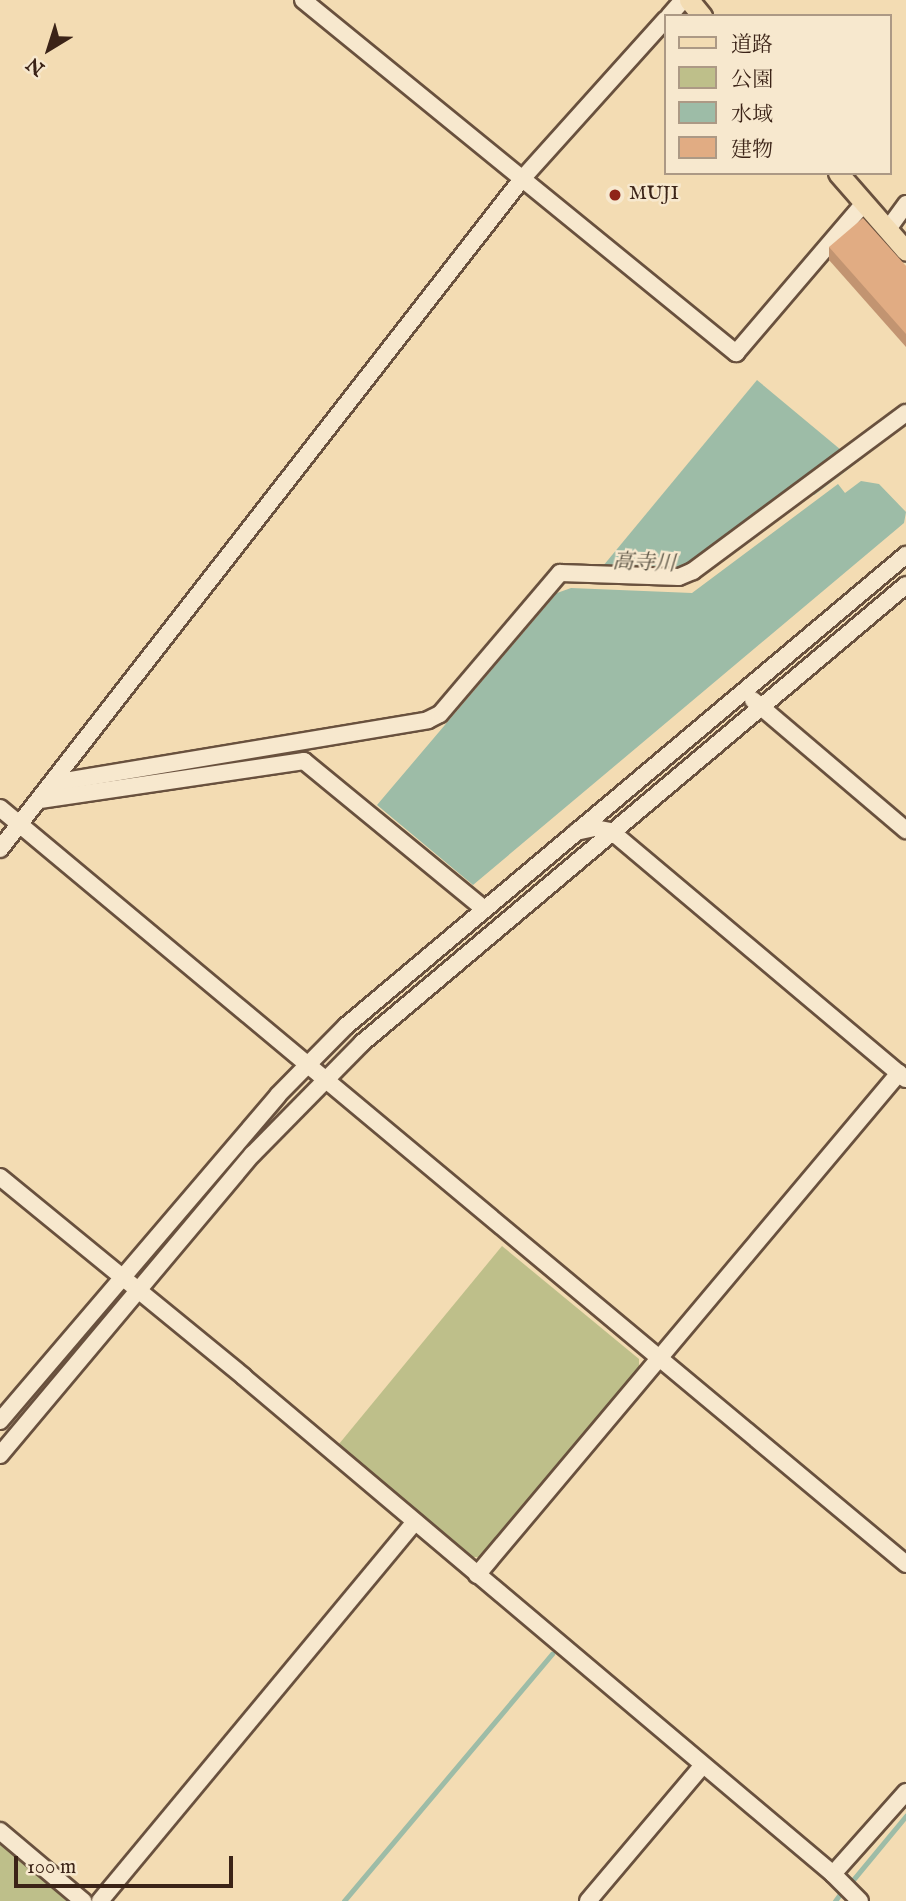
<!DOCTYPE html>
<meta charset="utf-8">
<style>
body{margin:0}
#map{position:relative;width:906px;height:1901px;overflow:hidden;background:#f3dcb3;font-family:"IM FELL English","Noto Serif JP",serif}
div>[style]{position:absolute}
[style*='--x']{left:calc(var(--x)*1px);top:calc(var(--y)*1px);width:calc(var(--w)*1px);rotate:calc(var(--a)*1deg)}
.green>*{inset:0;background:#bebf8a}
.water>*{inset:0;background:#9dbca7}
.stream>*{height:4.5px;margin:-2.25px;padding:0 2.25px;transform-origin:2.25px;border-radius:2.25px;background:#9dbca7}
.roads{filter:drop-shadow(2px 0 #69513e) drop-shadow(-2px 0 #69513e) drop-shadow(0 2px #69513e) drop-shadow(0 -2px #69513e)}
.minor>*{height:16px;margin:-8px;padding:0 8px;transform-origin:8px;border-radius:8px;background:#f7e8ce}
.major>*{height:19px;margin:-9.5px;padding:0 9.5px;transform-origin:9.5px;border-radius:9.5px;background:#f3dcb3}
.wall>*{inset:0;background:#c29471}
.building>*{inset:0;background:#e1ac83}
.dots>*{width:19px;height:19px;translate:-50% -50%;box-sizing:border-box;border:4px solid #f7e8ce;border-radius:50%}
span{translate:-50% -50%;white-space:nowrap;text-align:center;line-height:1.15;-webkit-text-stroke:5px #f7e8ce;paint-order:stroke}
.poi-label{font-size:19px;color:#3b2317}
.left{translate:0 -50%;text-align:left}
.water-label{font-size:21px;color:#585142;font-style:italic}
.legend{position:absolute;left:664px;top:14px;width:228px;height:161px;box-sizing:border-box;background:#f7e8ce;border:2px solid #ac9985;margin:0;padding:9px 12px;list-style:none;font-size:21px;color:#3b2317}
.legend li{display:flex;align-items:center;gap:14px;height:35px}
.legend b{width:35px;border:2px solid #ac9985}
.north{position:absolute;left:14px;top:14px;width:70px;height:70px;-webkit-text-stroke:5px #f7e8ce;paint-order:stroke;rotate:218deg;font-size:19px;font-weight:700;line-height:28px;text-align:center;color:#3b2317}
.north::after{content:'';display:block;margin:auto;width:24px;height:32px;background:#3b2317;clip-path:polygon(50% 0,100% 100%,50% 72%,0 100%)}
.scale{position:absolute;left:14px;top:1856px;width:219px;height:32px;box-sizing:border-box;border:4px solid #3b2317;border-top:0;padding-left:9px;font-size:21px;line-height:24px;white-space:nowrap;color:#3b2317;-webkit-text-stroke:5px #f7e8ce;paint-order:stroke}
</style>
<div id="map">
<div class="green">
<i style="clip-path:polygon(502px 1246px,639px 1359px,639px 1369px,480px 1557px,472px 1557px,339px 1444px)"></i>
<i style="clip-path:polygon(0 1842px,72px 1901px,0 1901px)"></i>
</div>
<div class="water">
<i style="clip-path:polygon(757px 380px,841px 450px,684px 567px,668px 571px,603px 566px)"></i>
<i style="clip-path:polygon(861px 481px,879px 484px,906px 512px,904px 523px,473px 885px,377px 805px,557px 593px,571px 588px,692px 593px,838px 484px,845px 493px)"></i>
</div>
<div class="stream">
<i style="--x:813;--y:492;--w:61;--a:-37.1"></i>
<i style="--x:853;--y:1880;--w:83;--a:-50.4"></i>
<i style="--x:344;--y:1901;--w:323;--a:-49.9"></i>
<i style="--x:835;--y:1901;--w:9;--a:-54"></i>
</div>
<div class="roads">
<div class="minor">
<i style="--x:303;--y:0;--w:559;--a:39.19"></i>
<i style="--x:736;--y:353;--w:197;--a:-49.5"></i>
<i style="--x:669;--y:16;--w:21;--a:-49"></i>
<i style="--x:888;--y:229;--w:31;--a:-54"></i>
<i style="--x:753;--y:700;--w:201;--a:40.4"></i>
<i style="--x:53;--y:783;--w:380;--a:-9.5"></i>
<i style="--x:428;--y:720;--w:13;--a:-27"></i>
<i style="--x:440;--y:714;--w:185;--a:-49.6"></i>
<i style="--x:560;--y:573;--w:119;--a:1.9"></i>
<i style="--x:679;--y:577;--w:15;--a:-23"></i>
<i style="--x:693;--y:571;--w:265;--a:-36.6"></i>
<i style="--x:40;--y:800;--w:267;--a:-8.4"></i>
<i style="--x:304;--y:761;--w:232;--a:39.4"></i>
<i style="--x:0;--y:808;--w:1180;--a:39.84"></i>
<i style="--x:576;--y:832;--w:19;--a:-12"></i>
<i style="--x:595;--y:828;--w:16;--a:11"></i>
<i style="--x:611;--y:831;--w:385;--a:40.1"></i>
<i style="--x:0;--y:849;--w:849;--a:-52.08"></i>
<i style="--x:522;--y:179;--w:215;--a:-48"></i>
<i style="--x:0;--y:1177;--w:315;--a:39.3"></i>
<i style="--x:244;--y:1377;--w:771;--a:40.16"></i>
<i style="--x:833;--y:1874;--w:38;--a:45"></i>
<i style="--x:0;--y:1421;--w:428;--a:-49.5"></i>
<i style="--x:278;--y:1095;--w:97;--a:-45.4"></i>
<i style="--x:346;--y:1026;--w:732;--a:-40.07"></i>
<i style="--x:0;--y:1455;--w:393;--a:-50"></i>
<i style="--x:253;--y:1154;--w:156;--a:-45.5"></i>
<i style="--x:362;--y:1043;--w:711;--a:-40.09"></i>
<i style="--x:477;--y:1575;--w:656;--a:-49.95"></i>
<i style="--x:0;--y:1831;--w:109;--a:40.1"></i>
<i style="--x:833;--y:1874;--w:110;--a:-48.3"></i>
<i style="--x:100;--y:1901;--w:493;--a:-50.3"></i>
<i style="--x:588;--y:1901;--w:177;--a:-49.8"></i>
</div>
<div class="major">
<i style="--x:689;--y:0;--w:21;--a:51"></i>
<i style="--x:838;--y:173;--w:103;--a:48.9"></i>
</div>
</div>
<div class="wall">
<i style="clip-path:polygon(829px 247px,906px 266px,906px 347px,829px 260px)"></i>
</div>
<div class="building">
<i style="clip-path:polygon(863px 218px,906px 266px,906px 334px,829px 247px)"></i>
</div>
<div class="dots">
<i style="left:615px;top:195px;background:#8f2418"></i>
</div>
<div class="poi-label">
<span class="left" style="left:629px;top:195px">MUJI</span>
</div>
<div class="water-label">
<span style="left:644px;top:564px;rotate:2deg">高寺川</span>
</div>
<ul class="legend">
<li><b style="height:9px;background:#f3dcb3"></b>道路</li>
<li><b style="height:19px;background:#bebf8a"></b>公園</li>
<li><b style="height:19px;background:#9dbca7"></b>水域</li>
<li><b style="height:19px;background:#e1ac83"></b>建物</li>
</ul>
<div class="north">N</div>
<div class="scale">100 m</div>
</div>
